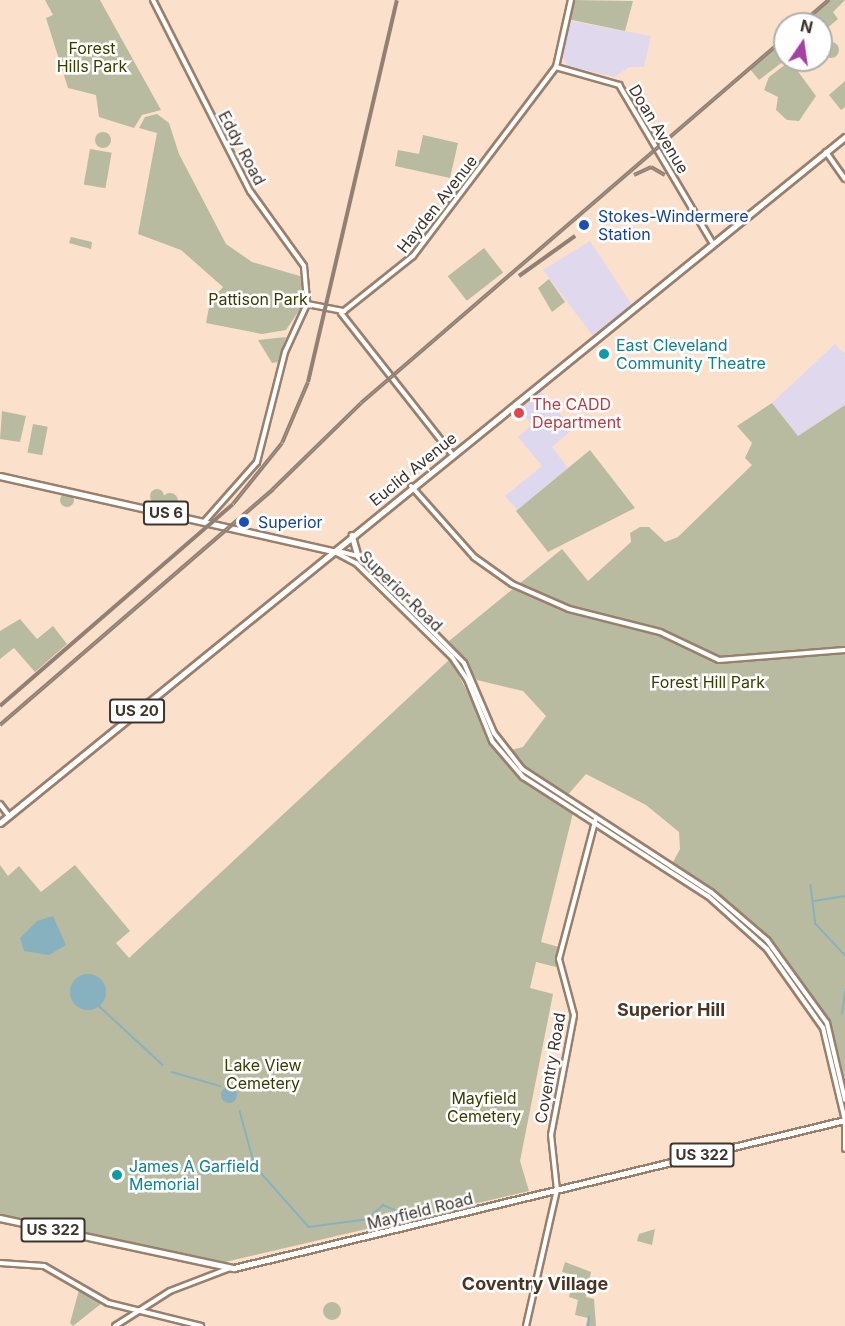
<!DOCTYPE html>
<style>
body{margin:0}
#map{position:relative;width:845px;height:1326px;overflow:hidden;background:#fbe0cc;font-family:Inter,sans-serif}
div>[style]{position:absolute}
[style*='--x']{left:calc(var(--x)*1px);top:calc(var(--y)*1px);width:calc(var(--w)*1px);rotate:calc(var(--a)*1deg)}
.education>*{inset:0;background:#e0d8ed}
.medical>*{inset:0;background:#ded8ee}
.green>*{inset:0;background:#b8bba0;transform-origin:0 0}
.round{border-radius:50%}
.water>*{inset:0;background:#87b1be}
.stream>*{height:1.5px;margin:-0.75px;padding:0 0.75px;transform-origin:0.75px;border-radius:0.75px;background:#87b1be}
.roads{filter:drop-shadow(2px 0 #98806d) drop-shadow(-2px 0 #98806d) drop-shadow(0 2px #98806d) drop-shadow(0 -2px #98806d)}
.tertiary>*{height:4px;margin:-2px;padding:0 2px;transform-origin:2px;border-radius:2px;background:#fff}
.secondary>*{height:4px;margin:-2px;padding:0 2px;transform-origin:2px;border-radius:2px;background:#fff}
.primary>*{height:4.5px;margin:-2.25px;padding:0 2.25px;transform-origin:2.25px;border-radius:2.25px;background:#fff}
.rail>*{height:4px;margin-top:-2px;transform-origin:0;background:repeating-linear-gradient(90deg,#fff 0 4.5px,#918073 0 9px);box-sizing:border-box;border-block:2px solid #918073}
.dots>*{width:16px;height:16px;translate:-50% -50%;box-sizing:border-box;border:3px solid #fff;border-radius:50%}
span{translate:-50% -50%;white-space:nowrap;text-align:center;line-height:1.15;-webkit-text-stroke:5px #fff;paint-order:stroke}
.shield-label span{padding:2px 4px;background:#fff;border:2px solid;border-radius:4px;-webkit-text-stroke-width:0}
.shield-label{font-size:15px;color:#3f352d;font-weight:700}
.park-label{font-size:16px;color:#393c00}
.street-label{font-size:16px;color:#3f352d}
.transit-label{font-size:16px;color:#164399}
.left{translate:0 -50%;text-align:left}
.culture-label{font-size:16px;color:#0d838f}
.health-label{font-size:16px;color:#be3a42}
.neighbourhood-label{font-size:18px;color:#4a3524;font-weight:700}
.north{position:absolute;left:773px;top:12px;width:60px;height:60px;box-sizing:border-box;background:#fff;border:2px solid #b2aeab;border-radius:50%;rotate:13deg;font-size:16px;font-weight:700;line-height:24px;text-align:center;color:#3f352d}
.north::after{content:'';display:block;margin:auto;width:21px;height:27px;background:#a441a6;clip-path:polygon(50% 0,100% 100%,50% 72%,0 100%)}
</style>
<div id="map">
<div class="education">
<i style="clip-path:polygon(571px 21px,651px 36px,644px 67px,629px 67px,615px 77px,568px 66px,562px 56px)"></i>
<i style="clip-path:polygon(590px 241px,632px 305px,593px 336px,543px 270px)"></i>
<i style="clip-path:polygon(835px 344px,845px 354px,845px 405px,798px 436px,772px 403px)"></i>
</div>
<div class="medical">
<i style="clip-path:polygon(539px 389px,573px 429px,552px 447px,568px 468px,517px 510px,505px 496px,542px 466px,518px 437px,532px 425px,517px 405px)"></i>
</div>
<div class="green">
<i style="clip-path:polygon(45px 0,100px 0,161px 110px,142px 115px,134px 128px,99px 117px,96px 95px,68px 88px,46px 18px,53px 15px)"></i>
<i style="clip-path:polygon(571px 0,633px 1px,625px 31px,567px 19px)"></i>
<i style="clip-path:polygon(829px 0,845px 0,833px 12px,838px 19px,826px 29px,822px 24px,801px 24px)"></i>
<i style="clip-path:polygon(785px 38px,785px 60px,759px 80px,750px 69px)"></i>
<i class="round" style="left:823px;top:42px;width:16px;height:16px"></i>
<i style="clip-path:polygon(786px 64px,794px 66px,816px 96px,799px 121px,787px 120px,776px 110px,778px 97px,764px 90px,769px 77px)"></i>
<i style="clip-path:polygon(845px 81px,845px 107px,841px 110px,829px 95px)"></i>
<i style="clip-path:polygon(157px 114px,169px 123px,179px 154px,226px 244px,252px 262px,303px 277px,302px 306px,286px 330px,262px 334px,206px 323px,210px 302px,223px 287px,181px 250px,138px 234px,157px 133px,139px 128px,145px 117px)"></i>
<i class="round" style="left:95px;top:132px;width:16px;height:16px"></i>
<i style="clip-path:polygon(423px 135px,458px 143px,450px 178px,395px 166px,398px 150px,419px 154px)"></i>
<i style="left:90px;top:149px;width:22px;height:36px;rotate:10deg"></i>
<i style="clip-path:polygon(71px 237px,92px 242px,91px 249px,69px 243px)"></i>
<i style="left:484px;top:248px;width:31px;height:46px;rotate:52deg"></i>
<i style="clip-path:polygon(549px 279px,565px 302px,552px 312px,538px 288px)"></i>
<i style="clip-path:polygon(286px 337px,278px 362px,272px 363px,258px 340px)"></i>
<i style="clip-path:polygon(772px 403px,798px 436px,845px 405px,845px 1080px,831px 1024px,790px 964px,731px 905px,672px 864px,680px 849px,679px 832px,646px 805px,586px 774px,566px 797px,523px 768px,511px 750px,523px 747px,546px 716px,523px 691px,477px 680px,449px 641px,562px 549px,588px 581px,631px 542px,630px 533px,640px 527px,649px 527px,665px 542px,678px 537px,752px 465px,745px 458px,752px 443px,737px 426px)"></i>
<i style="clip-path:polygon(2px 411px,26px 416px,20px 442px,0 439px)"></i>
<i style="left:33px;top:424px;width:15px;height:29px;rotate:11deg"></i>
<i style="clip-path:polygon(590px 450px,635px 508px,548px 552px,516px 511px)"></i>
<i class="round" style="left:150px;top:489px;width:14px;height:14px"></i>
<i class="round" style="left:162px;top:493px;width:16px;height:16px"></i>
<i class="round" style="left:60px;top:493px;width:14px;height:14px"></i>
<i style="clip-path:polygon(20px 619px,37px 639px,53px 626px,67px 644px,35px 672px,14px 648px,0 659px,0 631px)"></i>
<i style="clip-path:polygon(450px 659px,505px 763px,573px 813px,541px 942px,559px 947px,556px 967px,536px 962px,530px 988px,553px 994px,520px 1161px,529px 1191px,221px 1263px,0 1214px,0 865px,8px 876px,19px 866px,41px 892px,75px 865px,130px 931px,116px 943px,129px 958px)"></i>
<i style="clip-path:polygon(655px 1229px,652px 1245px,637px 1241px,639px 1234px)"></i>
<i style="clip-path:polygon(565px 1262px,591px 1272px,586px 1297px,594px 1299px,596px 1326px,586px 1326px,588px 1318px,575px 1315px,578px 1300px,569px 1297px,574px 1275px,562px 1272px)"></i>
<i style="clip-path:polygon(79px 1290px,102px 1303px,73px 1326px,70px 1323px)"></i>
<i class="round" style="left:323px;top:1302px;width:18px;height:18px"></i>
</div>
<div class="water">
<i style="clip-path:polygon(53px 916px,66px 945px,49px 955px,24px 951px,20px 938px,37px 921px)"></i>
<i class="round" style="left:70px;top:974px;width:36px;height:36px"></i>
<i class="round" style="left:221px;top:1087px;width:16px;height:16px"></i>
</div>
<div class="stream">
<i style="--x:811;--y:885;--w:39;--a:83"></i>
<i style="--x:816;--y:924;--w:42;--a:46.9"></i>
<i style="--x:814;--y:901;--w:31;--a:-9"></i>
<i style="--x:98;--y:1005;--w:88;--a:42.7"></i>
<i style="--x:842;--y:1014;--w:22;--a:-82"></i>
<i style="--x:172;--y:1072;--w:50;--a:16.3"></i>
<i style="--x:240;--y:1111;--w:57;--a:74.7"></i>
<i style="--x:255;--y:1166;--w:81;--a:48.5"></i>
<i style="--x:309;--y:1227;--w:60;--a:-7.7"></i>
<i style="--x:368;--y:1219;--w:21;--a:-43"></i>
<i style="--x:383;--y:1205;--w:26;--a:23"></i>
<i style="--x:407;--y:1215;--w:23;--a:-7"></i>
<i style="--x:588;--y:1326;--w:9;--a:-84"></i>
</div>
<div class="roads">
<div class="tertiary">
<i style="--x:153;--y:0;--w:214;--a:63.1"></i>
<i style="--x:250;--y:191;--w:92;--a:54.2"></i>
<i style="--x:304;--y:266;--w:38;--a:85"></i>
<i style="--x:556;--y:67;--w:66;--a:15.9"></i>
<i style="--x:619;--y:85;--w:182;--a:59.4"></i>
<i style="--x:826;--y:152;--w:33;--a:55"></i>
<i style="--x:341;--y:313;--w:178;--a:51.8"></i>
<i style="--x:411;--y:486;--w:95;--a:48.4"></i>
<i style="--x:474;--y:557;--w:47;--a:35.4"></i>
<i style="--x:512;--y:584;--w:62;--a:23.7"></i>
<i style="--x:569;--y:609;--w:94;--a:14.2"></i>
<i style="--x:660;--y:632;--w:65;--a:25.4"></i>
<i style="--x:719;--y:660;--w:126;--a:-4.5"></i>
<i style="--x:204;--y:522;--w:80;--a:-48.5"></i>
<i style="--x:257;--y:462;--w:114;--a:-75.7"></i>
<i style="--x:285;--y:352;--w:53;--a:-65.4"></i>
<i style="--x:307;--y:304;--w:38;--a:11"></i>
<i style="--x:344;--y:311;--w:88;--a:-38.6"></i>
<i style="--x:413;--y:256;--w:237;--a:-52.9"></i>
<i style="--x:556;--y:67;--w:69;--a:-77.4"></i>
<i style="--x:0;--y:804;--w:15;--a:53"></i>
<i style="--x:845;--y:1120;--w:29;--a:90"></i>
<i style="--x:557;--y:1190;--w:55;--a:-96.2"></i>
<i style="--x:551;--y:1135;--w:122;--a:-79.1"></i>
<i style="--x:574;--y:1015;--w:58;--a:-105"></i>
<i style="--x:559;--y:959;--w:146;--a:-75.3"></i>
<i style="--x:0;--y:1263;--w:44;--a:3.9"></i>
<i style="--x:44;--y:1266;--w:74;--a:30"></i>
<i style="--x:108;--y:1303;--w:96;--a:13.9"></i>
</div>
<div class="secondary">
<i style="--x:333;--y:551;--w:26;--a:28"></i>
<i style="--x:356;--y:563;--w:134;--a:44.4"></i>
<i style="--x:452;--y:657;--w:27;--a:56"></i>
<i style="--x:467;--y:679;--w:67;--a:68"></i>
<i style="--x:492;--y:741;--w:48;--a:49.3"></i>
<i style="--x:523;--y:777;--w:220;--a:32.8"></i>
<i style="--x:708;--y:896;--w:79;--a:41.9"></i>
<i style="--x:767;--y:949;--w:97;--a:54.7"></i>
<i style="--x:823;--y:1028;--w:95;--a:76.6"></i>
<i style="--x:338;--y:551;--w:21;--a:14"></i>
<i style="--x:358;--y:556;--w:151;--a:45.3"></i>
<i style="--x:464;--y:663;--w:76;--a:66.8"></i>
<i style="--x:494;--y:733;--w:46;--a:52.1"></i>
<i style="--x:522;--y:769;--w:225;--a:33.1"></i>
<i style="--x:711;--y:892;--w:74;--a:40.6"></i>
<i style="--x:767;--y:940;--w:102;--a:54.1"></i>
<i style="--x:827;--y:1023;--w:79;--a:76.8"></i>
<i style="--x:115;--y:1326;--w:65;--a:-32.5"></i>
<i style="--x:170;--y:1291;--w:64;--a:-21"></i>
<i style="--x:526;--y:1326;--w:139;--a:-77.2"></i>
</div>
<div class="primary">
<i style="--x:0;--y:476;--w:340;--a:12.7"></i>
<i style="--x:352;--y:535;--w:22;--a:74"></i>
<i style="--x:0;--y:823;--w:1088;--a:-39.07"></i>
<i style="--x:0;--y:1218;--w:239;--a:12.1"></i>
<i style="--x:234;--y:1268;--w:629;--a:-13.62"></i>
</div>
</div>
<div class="rail">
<i style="--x:801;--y:24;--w:37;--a:-41"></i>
<i style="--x:634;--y:175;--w:19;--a:-25"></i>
<i style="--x:651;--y:167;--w:16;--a:30"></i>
<i style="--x:519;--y:276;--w:69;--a:-35.5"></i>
<i style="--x:0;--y:706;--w:308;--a:-40.9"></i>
<i style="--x:233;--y:504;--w:78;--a:-51.2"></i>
<i style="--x:282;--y:443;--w:66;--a:-66.9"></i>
<i style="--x:308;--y:382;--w:392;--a:-76.9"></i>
<i style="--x:0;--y:725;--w:361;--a:-40.8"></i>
<i style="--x:273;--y:489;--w:123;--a:-44.3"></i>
<i style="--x:361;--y:403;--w:559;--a:-40.72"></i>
</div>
<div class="dots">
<i style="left:584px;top:225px;background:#1a4fb4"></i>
<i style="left:604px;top:354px;background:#0f9aa8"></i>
<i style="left:519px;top:413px;background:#e0444e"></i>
<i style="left:244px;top:522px;background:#1a4fb4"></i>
<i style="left:117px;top:1175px;background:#0f9aa8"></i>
</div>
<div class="shield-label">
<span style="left:166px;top:513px">US 6</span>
<span style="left:137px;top:711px">US 20</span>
<span style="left:702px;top:1155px">US 322</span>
<span style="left:53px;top:1230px">US 322</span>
</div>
<div class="park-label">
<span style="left:92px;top:57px">Forest<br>Hills Park</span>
<span style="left:258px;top:299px">Pattison Park</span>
<span style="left:708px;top:682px">Forest Hill Park</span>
<span style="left:263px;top:1074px">Lake View<br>Cemetery</span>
<span style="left:484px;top:1107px">Mayfield<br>Cemetery</span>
</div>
<div class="street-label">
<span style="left:659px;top:129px;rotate:59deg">Doan Avenue</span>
<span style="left:242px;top:148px;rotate:62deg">Eddy Road</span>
<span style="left:437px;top:204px;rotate:-52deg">Hayden Avenue</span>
<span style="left:413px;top:469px;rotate:-39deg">Euclid Avenue</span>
<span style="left:401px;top:591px;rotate:44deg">Superior Road</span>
<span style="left:550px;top:1068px;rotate:-80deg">Coventry Road</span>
<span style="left:420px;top:1211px;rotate:-14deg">Mayfield Road</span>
</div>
<div class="transit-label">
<span class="left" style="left:598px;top:225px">Stokes-Windermere<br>Station</span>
<span class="left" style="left:258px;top:522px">Superior</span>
</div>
<div class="culture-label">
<span class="left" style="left:616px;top:354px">East Cleveland<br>Community Theatre</span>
<span class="left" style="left:129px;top:1175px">James A Garfield<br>Memorial</span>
</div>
<div class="health-label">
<span class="left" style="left:532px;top:413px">The CADD<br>Department</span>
</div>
<div class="neighbourhood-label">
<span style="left:671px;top:1010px">Superior Hill</span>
<span style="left:535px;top:1284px">Coventry Village</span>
</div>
<div class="north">N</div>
</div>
